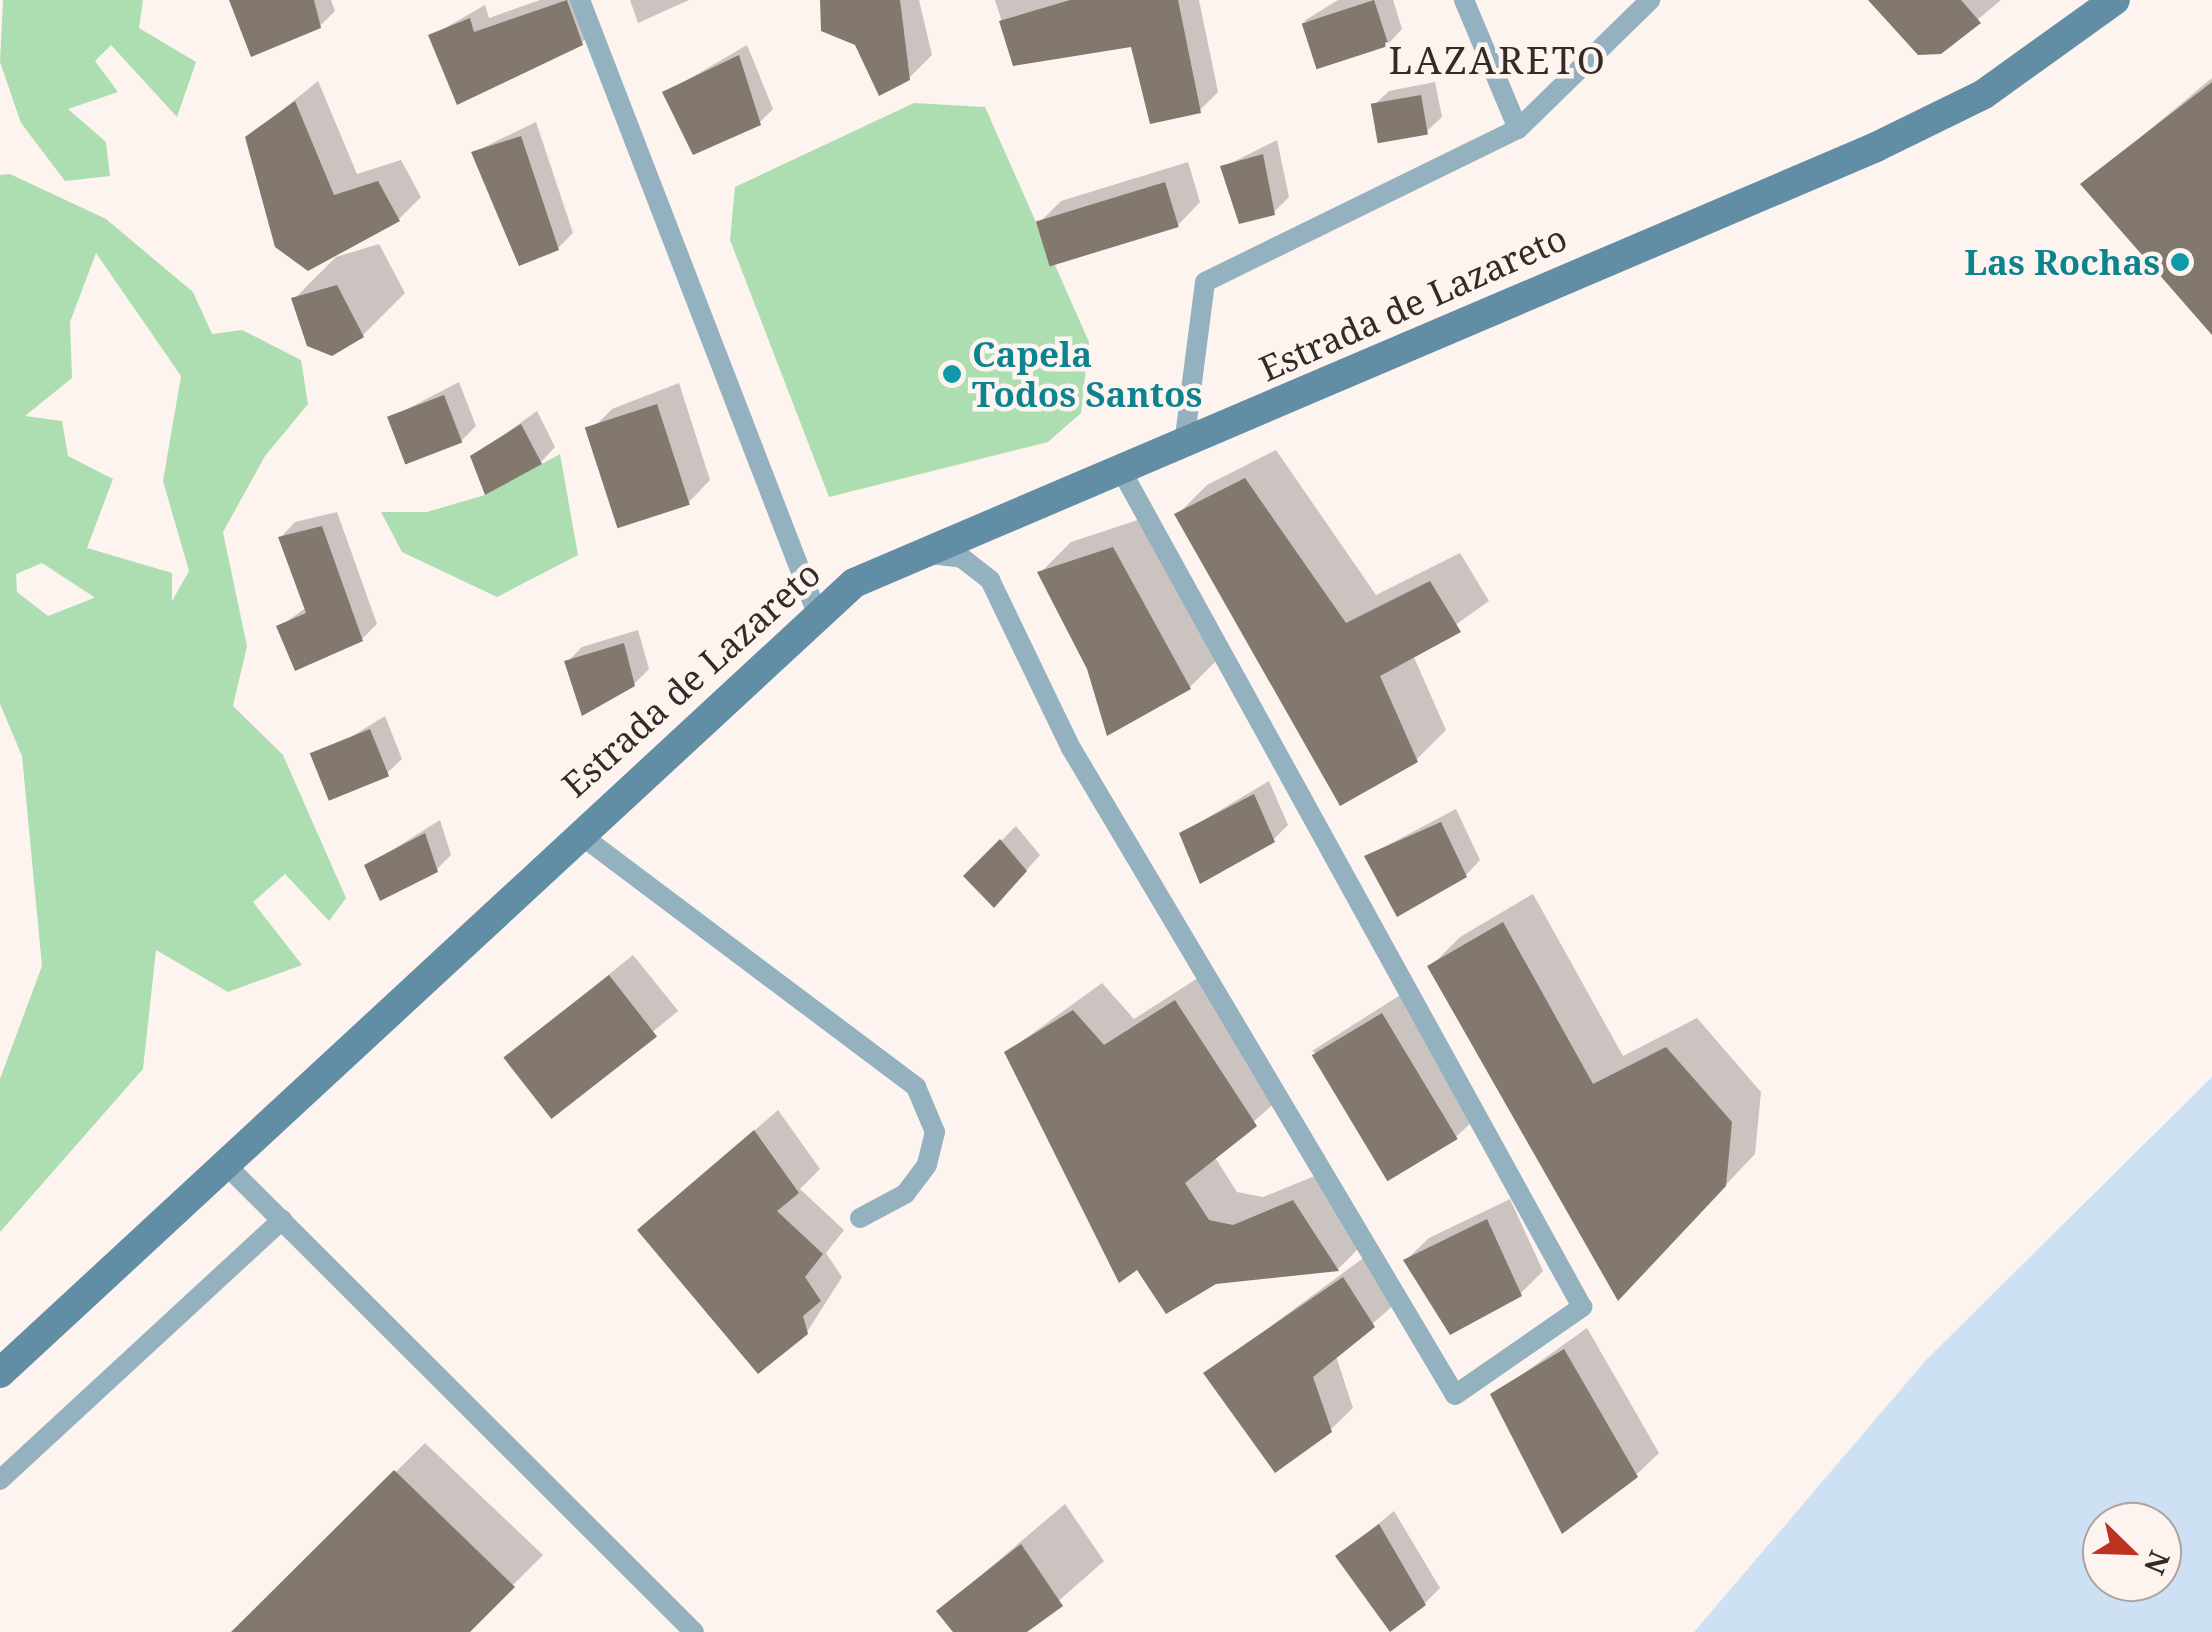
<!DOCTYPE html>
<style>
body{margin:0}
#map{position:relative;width:2212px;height:1632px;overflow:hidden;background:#fef4ef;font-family:"Noto Serif",serif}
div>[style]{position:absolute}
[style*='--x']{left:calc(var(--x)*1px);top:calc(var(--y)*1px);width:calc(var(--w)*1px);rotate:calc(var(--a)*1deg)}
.green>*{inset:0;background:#acdeb2}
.water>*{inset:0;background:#cde0f4}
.shadow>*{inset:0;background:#0003;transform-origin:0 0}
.building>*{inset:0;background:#82786d;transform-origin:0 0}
.lane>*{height:20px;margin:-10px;padding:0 10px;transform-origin:10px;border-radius:10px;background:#94b1c0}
.secondary>*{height:30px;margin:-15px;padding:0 15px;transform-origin:15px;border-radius:15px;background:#628ea5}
.dots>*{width:28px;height:28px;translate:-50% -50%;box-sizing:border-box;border:5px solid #fef4ef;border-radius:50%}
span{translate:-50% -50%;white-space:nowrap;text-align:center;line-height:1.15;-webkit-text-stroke:9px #fef4ef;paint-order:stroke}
.culture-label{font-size:35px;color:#0d838f;font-weight:700}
.right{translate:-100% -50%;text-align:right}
.left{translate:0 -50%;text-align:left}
.street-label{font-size:35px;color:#322c29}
.neighbourhood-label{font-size:38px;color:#362a25;letter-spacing:2.5px}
.north{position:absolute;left:2082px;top:1502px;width:100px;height:100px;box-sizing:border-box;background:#fef4ef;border:2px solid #aca4a0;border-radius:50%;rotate:113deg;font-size:28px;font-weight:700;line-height:40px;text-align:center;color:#322c29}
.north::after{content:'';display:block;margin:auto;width:35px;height:45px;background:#bf3222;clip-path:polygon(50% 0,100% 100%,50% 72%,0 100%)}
</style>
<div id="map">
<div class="green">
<i style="clip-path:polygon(3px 0,143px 0,139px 28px,196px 62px,177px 117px,111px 45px,95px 61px,118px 92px,68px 109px,106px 142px,110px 176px,65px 181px,21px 123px,0 62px)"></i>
<i style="clip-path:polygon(914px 103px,985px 107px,1089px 342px,1081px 413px,1048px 442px,829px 497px,730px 240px,735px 187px)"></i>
<i style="clip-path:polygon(evenodd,10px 174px,106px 219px,193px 292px,212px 334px,242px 330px,301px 360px,308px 404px,265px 456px,223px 532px,247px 646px,233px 706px,283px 755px,346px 898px,329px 921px,285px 874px,253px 902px,302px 965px,228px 992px,156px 950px,143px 1069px,0 1232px,0 1079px,42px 966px,22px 756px,0 704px,0 175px,10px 174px,96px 253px,181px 376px,163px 481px,189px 571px,172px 601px,172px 573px,87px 548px,113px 479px,68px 456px,62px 421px,25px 416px,72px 378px,70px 322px,96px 253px,10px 174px,42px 563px,94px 597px,94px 598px,48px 616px,17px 592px,16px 574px,42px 563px)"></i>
<i style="clip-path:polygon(560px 454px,578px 555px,497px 597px,402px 552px,381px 512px,427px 512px,485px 495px)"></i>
</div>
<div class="water">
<i style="clip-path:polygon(evenodd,2212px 1077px,2212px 1632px,1694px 1632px,1926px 1360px,2212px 1077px,2162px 1522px,2162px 1582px,2102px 1582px,2102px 1522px,2162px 1522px)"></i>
</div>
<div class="shadow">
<i style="clip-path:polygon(231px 0,331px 0,335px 11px,320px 26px)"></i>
<i style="clip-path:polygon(540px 0,586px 0,596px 28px,581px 43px,431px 36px,485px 5px,489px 18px)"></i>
<i style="clip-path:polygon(630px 0,689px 0,638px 23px)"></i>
<i style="clip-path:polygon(823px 0,919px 0,932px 55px,909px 78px,857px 43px)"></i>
<i style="clip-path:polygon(995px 0,1199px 0,1218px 92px,1200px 110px,1133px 44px,1015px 63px)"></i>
<i style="clip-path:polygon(1338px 0,1393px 0,1402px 29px,1388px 44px,1304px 21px)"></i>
<i style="clip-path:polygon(1872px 0,2001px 0,1940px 51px)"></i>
<i style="clip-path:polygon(747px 45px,773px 109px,758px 124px,665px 93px)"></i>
<i style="clip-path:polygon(2212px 78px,2212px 332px,2084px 184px)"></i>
<i style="clip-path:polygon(318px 81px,357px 174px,401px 160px,421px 197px,399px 219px,308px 268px,248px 138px)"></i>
<i style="clip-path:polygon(1435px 82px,1442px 117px,1427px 131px,1374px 105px,1389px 91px)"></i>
<i style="clip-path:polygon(536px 122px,573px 233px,558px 248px,474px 152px)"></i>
<i style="clip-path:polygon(1277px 140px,1289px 197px,1274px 212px,1223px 167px)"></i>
<i style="clip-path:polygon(1188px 162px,1200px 202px,1178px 225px,1039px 223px,1061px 201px)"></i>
<i style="clip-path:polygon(379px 244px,405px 293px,363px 335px,294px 299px,336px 257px)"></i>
<i style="clip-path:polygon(459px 382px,476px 426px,461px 441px,390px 418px)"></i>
<i style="clip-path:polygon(679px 383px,710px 480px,688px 503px,589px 432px,612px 409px)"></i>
<i style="clip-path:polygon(537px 411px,555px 447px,541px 462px,473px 457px)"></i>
<i style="clip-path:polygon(1276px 450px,1376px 595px,1460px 553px,1489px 601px,1413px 655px,1446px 730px,1416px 760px,1177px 515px,1207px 485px)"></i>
<i style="clip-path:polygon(337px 512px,377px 624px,362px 639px,279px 627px,307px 607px,281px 537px,295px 522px)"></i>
<i style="clip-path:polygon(1144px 518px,1220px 657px,1190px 687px,1089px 668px,1040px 573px,1071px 542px)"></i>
<i style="clip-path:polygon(638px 630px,649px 669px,634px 684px,567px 662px,582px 647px)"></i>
<i style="clip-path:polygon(385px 716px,402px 759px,387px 773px,315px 759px)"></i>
<i style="clip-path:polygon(1269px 781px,1288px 825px,1273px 840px,1182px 833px)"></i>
<i style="clip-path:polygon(1456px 809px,1480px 860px,1466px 875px,1367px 856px)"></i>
<i style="clip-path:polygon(440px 820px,451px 855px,436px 870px,367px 866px)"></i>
<i style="clip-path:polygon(1016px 826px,1040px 855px,1009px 890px,966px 876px)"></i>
<i style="clip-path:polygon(1533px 894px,1623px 1056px,1697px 1018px,1761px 1092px,1755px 1154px,1648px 1267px,1430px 967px,1460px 937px)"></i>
<i style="left:633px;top:955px;width:72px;height:163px;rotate:51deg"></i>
<i style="clip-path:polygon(1204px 974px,1283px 1096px,1214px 1156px,1237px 1192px,1263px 1197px,1322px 1173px,1366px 1241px,1338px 1269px,1215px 1281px,1007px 1052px,1102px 983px,1134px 1019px)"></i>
<i style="clip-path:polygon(1405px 992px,1478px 1116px,1455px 1138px,1312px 1051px)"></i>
<i style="clip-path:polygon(778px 1110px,820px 1169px,800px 1189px,844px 1230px,826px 1253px,842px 1277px,807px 1332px,640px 1230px)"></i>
<i style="clip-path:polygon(1510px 1199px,1543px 1271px,1520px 1294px,1406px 1260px,1429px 1238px)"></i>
<i style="clip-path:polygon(1366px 1256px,1396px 1303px,1336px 1356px,1353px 1408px,1330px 1430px,1207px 1373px)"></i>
<i style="clip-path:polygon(1587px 1328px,1659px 1453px,1636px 1475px,1493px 1395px)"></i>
<i style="clip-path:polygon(425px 1443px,543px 1555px,466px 1632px,235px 1632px)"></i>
<i style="clip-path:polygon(1065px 1504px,1104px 1561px,1023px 1632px,957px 1632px,939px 1611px)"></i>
<i style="clip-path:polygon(1394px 1511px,1440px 1588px,1425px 1603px,1338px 1557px)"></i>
</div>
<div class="building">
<i style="clip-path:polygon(229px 0,314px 0,321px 28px,251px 57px)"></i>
<i style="clip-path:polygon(567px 0,583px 45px,457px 105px,428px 35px,470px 18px,474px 32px)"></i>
<i style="clip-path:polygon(820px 0,900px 0,910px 80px,879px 96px,855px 45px,821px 31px)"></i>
<i style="clip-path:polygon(1070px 0,1178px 0,1201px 113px,1150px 124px,1131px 47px,1013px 66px,999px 21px)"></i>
<i style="left:1374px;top:0;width:48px;height:76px;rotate:72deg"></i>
<i style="clip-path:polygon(1868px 0,1961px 0,1981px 23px,1941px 54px,1918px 55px)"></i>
<i style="clip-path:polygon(739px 55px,761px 125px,693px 155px,662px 92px)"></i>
<i style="clip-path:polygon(2212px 82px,2212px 335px,2080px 184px)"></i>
<i style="left:1421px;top:95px;width:40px;height:51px;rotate:80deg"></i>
<i style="clip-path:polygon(295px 101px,334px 195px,378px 181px,400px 221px,308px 271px,275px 247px,245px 137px)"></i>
<i style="clip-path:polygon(521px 136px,559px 250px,519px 266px,471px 152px)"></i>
<i style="clip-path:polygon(1263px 154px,1275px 215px,1239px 224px,1220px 166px)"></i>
<i style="left:1165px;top:182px;width:47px;height:135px;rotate:73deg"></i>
<i style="clip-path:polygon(337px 285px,364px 337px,332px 356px,307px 346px,291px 298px)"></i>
<i style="left:444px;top:395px;width:51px;height:61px;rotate:69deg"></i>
<i style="left:657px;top:404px;width:106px;height:76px;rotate:72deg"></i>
<i style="clip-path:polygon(521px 424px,542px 464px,485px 495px,470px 456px)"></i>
<i style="clip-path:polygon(1245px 478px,1346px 623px,1430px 581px,1461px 632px,1380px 676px,1418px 762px,1340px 806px,1174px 514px)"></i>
<i style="clip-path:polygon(322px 526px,363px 641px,295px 671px,276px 626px,306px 613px,278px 537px)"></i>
<i style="clip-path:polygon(1113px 547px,1191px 689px,1107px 736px,1087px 669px,1037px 572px)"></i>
<i style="clip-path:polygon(624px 643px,635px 686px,582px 716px,564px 661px)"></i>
<i style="left:370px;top:729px;width:51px;height:65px;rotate:68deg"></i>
<i style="clip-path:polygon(1254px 794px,1275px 842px,1200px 884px,1179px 833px)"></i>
<i style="clip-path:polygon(1441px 822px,1467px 877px,1397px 917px,1364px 856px)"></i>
<i style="clip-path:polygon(425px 833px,438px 872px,380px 901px,364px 865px)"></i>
<i style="clip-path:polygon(1000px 839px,1027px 871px,994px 908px,963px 876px)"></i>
<i style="clip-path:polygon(1503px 922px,1593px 1084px,1666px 1047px,1732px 1122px,1726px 1186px,1618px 1301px,1427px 966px)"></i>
<i style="left:609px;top:975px;width:78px;height:134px;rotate:52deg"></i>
<i style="clip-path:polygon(1175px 1000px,1257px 1126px,1185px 1183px,1209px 1220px,1233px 1225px,1293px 1200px,1339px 1271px,1216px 1284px,1166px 1314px,1137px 1270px,1119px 1283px,1004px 1052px,1073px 1010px,1104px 1045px)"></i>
<i style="left:1382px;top:1013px;width:147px;height:82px;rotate:59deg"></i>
<i style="clip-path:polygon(754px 1130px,799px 1193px,777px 1211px,823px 1254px,805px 1277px,821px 1301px,803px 1316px,808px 1334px,758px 1374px,637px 1230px)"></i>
<i style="clip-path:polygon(1487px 1219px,1522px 1296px,1450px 1335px,1403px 1260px)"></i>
<i style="clip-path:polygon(1343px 1277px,1375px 1327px,1313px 1377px,1332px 1432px,1275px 1473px,1203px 1373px)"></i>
<i style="clip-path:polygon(1564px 1349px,1638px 1477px,1562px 1534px,1490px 1394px)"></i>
<i style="clip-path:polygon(394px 1470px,515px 1587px,470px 1632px,231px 1632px)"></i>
<i style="clip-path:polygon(1379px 1524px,1426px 1605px,1390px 1632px,1335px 1556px)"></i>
<i style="clip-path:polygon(1021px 1544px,1063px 1606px,1027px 1632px,953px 1632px,936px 1611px)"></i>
</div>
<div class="lane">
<i style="--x:580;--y:0;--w:655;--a:68.88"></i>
<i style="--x:1518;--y:129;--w:185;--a:-44.3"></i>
<i style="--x:1184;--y:444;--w:163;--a:-82.6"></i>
<i style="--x:1205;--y:282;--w:348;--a:-26.1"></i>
<i style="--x:1518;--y:129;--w:140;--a:-112.7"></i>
<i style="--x:931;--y:554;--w:31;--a:7"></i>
<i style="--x:962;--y:558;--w:36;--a:38"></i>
<i style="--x:990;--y:580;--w:187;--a:64.3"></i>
<i style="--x:1071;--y:748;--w:752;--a:59.31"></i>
<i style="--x:1455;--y:1395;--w:155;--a:-34.7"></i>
<i style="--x:1582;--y:1307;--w:956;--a:-118.84"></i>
<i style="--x:578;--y:833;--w:423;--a:36.9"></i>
<i style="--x:916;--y:1087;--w:49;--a:67.1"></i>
<i style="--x:935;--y:1132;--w:34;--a:104"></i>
<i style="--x:927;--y:1165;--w:36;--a:127"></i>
<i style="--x:905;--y:1194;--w:51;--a:151.9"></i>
<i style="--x:224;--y:1163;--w:664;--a:44.94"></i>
<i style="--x:0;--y:1480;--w:384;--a:-42.7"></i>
</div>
<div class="secondary">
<i style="--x:0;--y:1373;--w:1163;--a:-42.77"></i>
<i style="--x:854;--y:583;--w:1111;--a:-23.1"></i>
<i style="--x:1876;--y:147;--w:120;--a:-26.1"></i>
<i style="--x:1984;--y:94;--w:161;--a:-35.7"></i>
</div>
<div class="dots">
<i style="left:2180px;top:262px;background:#0f9aa8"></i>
<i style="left:952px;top:374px;background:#0f9aa8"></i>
</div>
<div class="culture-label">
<span class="right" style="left:2160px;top:262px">Las Rochas</span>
<span class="left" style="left:972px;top:374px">Capela<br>Todos Santos</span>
</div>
<div class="street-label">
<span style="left:1413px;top:303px;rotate:-24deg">Estrada de Lazareto</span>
<span style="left:691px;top:679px;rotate:-42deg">Estrada de Lazareto</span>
</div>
<div class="neighbourhood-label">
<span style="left:1498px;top:60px">LAZARETO</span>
</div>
<div class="north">N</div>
</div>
